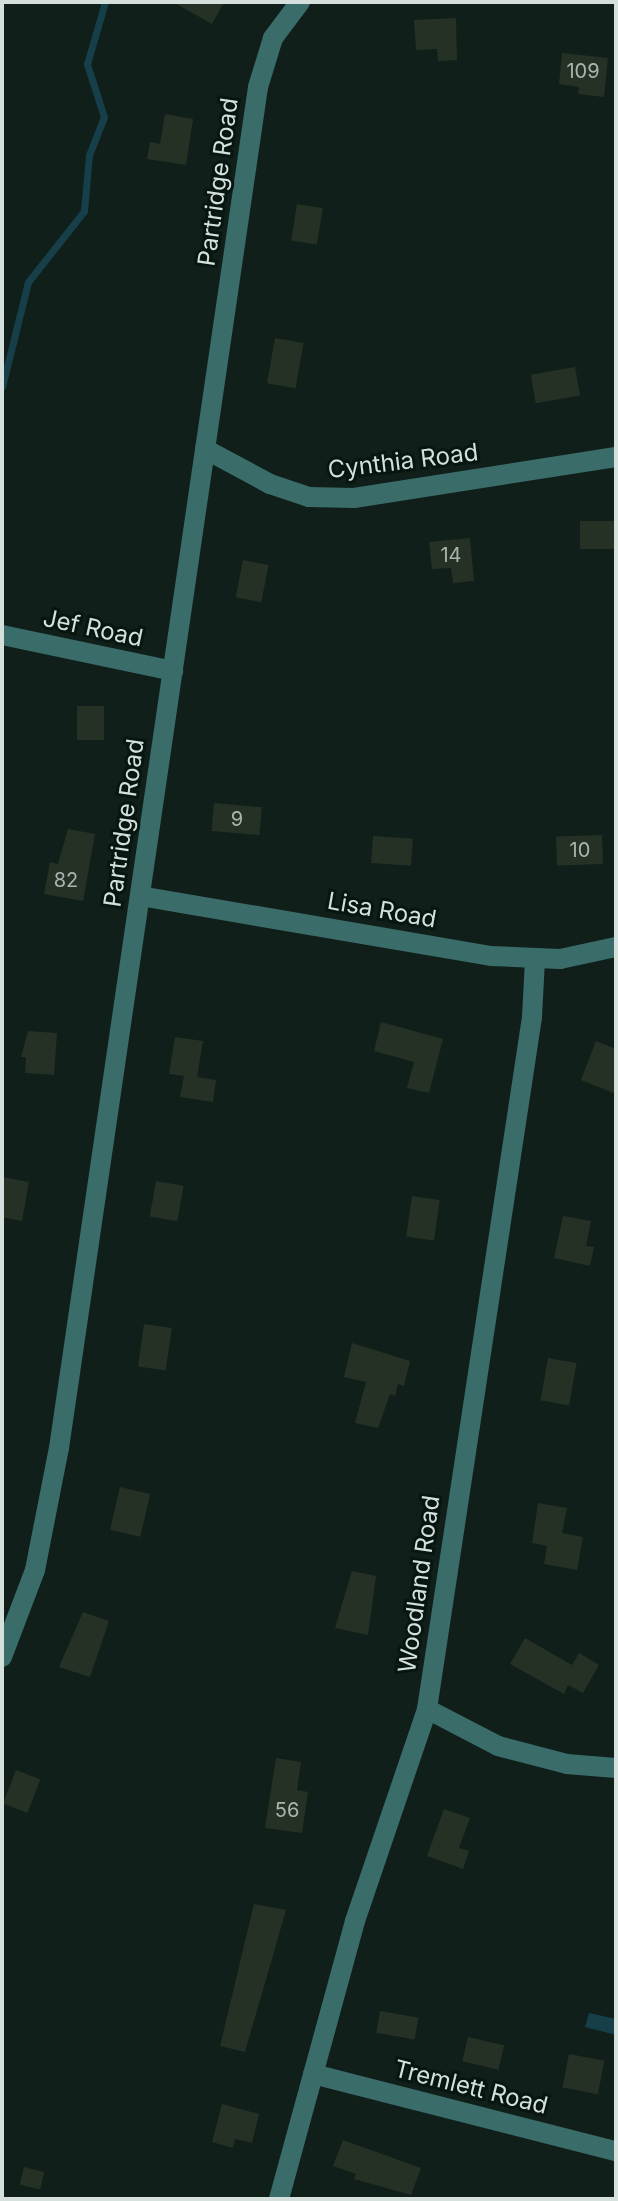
<!DOCTYPE html>
<style>
body{margin:0}
#map{position:relative;width:618px;height:2201px;overflow:hidden;background:#101f1a;font-family:Inter,sans-serif}
div>[style]{position:absolute}
[style*='--x']{left:calc(var(--x)*1px);top:calc(var(--y)*1px);width:calc(var(--w)*1px);rotate:calc(var(--a)*1deg)}
.water>*{inset:0;background:#163f49}
.stream>*{height:7px;margin:-3.5px;padding:0 3.5px;transform-origin:3.5px;border-radius:3.5px;background:#163f49}
.building>*{inset:0;background:#263126;transform-origin:0 0}
.minor>*{height:20px;margin:-10px;padding:0 10px;transform-origin:10px;border-radius:10px;background:#3a6c6a}
span{translate:-50% -50%;white-space:nowrap;text-align:center;line-height:1.15;-webkit-text-stroke:6px #071611;paint-order:stroke}
.number-label{font-size:20px;color:#a9b4ae}
.number-label span{-webkit-text-stroke-width:0}
.street-label{font-size:24px;color:#d5dfdb}
.frame{position:absolute;inset:0;border:4px solid #d5dfdb;pointer-events:none}
</style>
<div id="map">
<div class="water">
<i style="clip-path:polygon(589px 2013px,616px 2019px,616px 2035px,585px 2027px)"></i>
</div>
<div class="stream">
<i style="--x:2;--y:387;--w:108;--a:-76.1"></i>
<i style="--x:28;--y:282;--w:90;--a:-51.7"></i>
<i style="--x:84;--y:211;--w:56;--a:-84.9"></i>
<i style="--x:89;--y:155;--w:41;--a:-68.5"></i>
<i style="--x:104;--y:117;--w:56;--a:-107.8"></i>
<i style="--x:87;--y:64;--w:65;--a:-73.8"></i>
</div>
<div class="building">
<i style="clip-path:polygon(173px 2px,224px 2px,212px 24px)"></i>
<i style="clip-path:polygon(456px 18px,457px 60px,438px 61px,437px 49px,416px 50px,414px 20px)"></i>
<i style="clip-path:polygon(562px 53px,608px 58px,604px 97px,578px 94px,579px 87px,559px 84px)"></i>
<i style="clip-path:polygon(165px 114px,193px 119px,186px 165px,147px 159px,150px 142px,160px 144px)"></i>
<i style="left:297px;top:204px;width:26px;height:37px;rotate:9deg"></i>
<i style="left:275px;top:338px;width:29px;height:46px;rotate:10deg"></i>
<i style="left:575px;top:367px;width:29px;height:45px;rotate:80deg"></i>
<i style="left:616px;top:521px;width:28px;height:36px;rotate:90deg"></i>
<i style="clip-path:polygon(470px 538px,474px 581px,453px 583px,451px 568px,432px 569px,429px 542px)"></i>
<i style="left:243px;top:560px;width:26px;height:38px;rotate:11deg"></i>
<i style="left:77px;top:706px;width:27px;height:34px"></i>
<i style="left:214px;top:803px;width:48px;height:28px;rotate:5deg"></i>
<i style="clip-path:polygon(68px 829px,95px 834px,83px 901px,44px 894px,50px 862px,58px 864px)"></i>
<i style="left:602px;top:835px;width:29px;height:46px;rotate:88deg"></i>
<i style="left:373px;top:836px;width:40px;height:27px;rotate:4deg"></i>
<i style="clip-path:polygon(381px 1022px,443px 1039px,429px 1093px,407px 1088px,414px 1062px,374px 1051px)"></i>
<i style="clip-path:polygon(28px 1031px,57px 1033px,54px 1075px,25px 1073px,26px 1057px,21px 1057px)"></i>
<i style="clip-path:polygon(175px 1037px,203px 1041px,197px 1077px,216px 1080px,213px 1102px,180px 1097px,184px 1076px,169px 1074px)"></i>
<i style="clip-path:polygon(596px 1041px,616px 1049px,616px 1094px,581px 1080px)"></i>
<i style="clip-path:polygon(2px 1177px,29px 1182px,22px 1221px,2px 1217px)"></i>
<i style="left:156px;top:1181px;width:28px;height:36px;rotate:10deg"></i>
<i style="left:412px;top:1196px;width:28px;height:41px;rotate:8deg"></i>
<i style="clip-path:polygon(563px 1216px,591px 1221px,586px 1246px,594px 1247px,590px 1266px,554px 1258px)"></i>
<i style="left:144px;top:1324px;width:28px;height:43px;rotate:8deg"></i>
<i style="clip-path:polygon(352px 1343px,410px 1361px,404px 1386px,398px 1384px,395px 1396px,390px 1394px,378px 1428px,355px 1423px,366px 1382px,344px 1377px)"></i>
<i style="left:548px;top:1358px;width:29px;height:43px;rotate:10deg"></i>
<i style="left:120px;top:1487px;width:31px;height:44px;rotate:13deg"></i>
<i style="clip-path:polygon(538px 1503px,567px 1508px,562px 1533px,583px 1537px,577px 1570px,544px 1564px,547px 1546px,532px 1543px)"></i>
<i style="clip-path:polygon(352px 1571px,376px 1576px,368px 1635px,335px 1628px)"></i>
<i style="clip-path:polygon(83px 1612px,109px 1621px,90px 1677px,59px 1667px)"></i>
<i style="clip-path:polygon(525px 1638px,572px 1665px,579px 1653px,599px 1665px,583px 1693px,568px 1685px,564px 1694px,510px 1664px)"></i>
<i style="clip-path:polygon(276px 1758px,301px 1762px,297px 1790px,308px 1792px,302px 1833px,265px 1828px)"></i>
<i style="left:16px;top:1770px;width:26px;height:36px;rotate:21deg"></i>
<i style="clip-path:polygon(444px 1809px,470px 1818px,459px 1848px,469px 1851px,463px 1869px,427px 1856px)"></i>
<i style="clip-path:polygon(254px 1904px,286px 1910px,245px 2052px,220px 2046px)"></i>
<i style="left:380px;top:2011px;width:39px;height:22px;rotate:10deg"></i>
<i style="left:468px;top:2037px;width:37px;height:25px;rotate:13deg"></i>
<i style="left:569px;top:2054px;width:36px;height:34px;rotate:11deg"></i>
<i style="clip-path:polygon(222px 2104px,259px 2114px,252px 2143px,235px 2139px,233px 2148px,212px 2142px)"></i>
<i style="clip-path:polygon(343px 2140px,421px 2168px,411px 2195px,354px 2179px,356px 2174px,333px 2166px)"></i>
<i style="left:24px;top:2167px;width:21px;height:18px;rotate:14deg"></i>
</div>
<div class="minor">
<i style="--x:205;--y:449;--w:74;--a:28.3"></i>
<i style="--x:270;--y:484;--w:41;--a:18.4"></i>
<i style="--x:309;--y:497;--w:45;--a:1.3"></i>
<i style="--x:354;--y:498;--w:265;--a:-8.9"></i>
<i style="--x:2;--y:635;--w:175;--a:11.9"></i>
<i style="--x:140;--y:896;--w:356;--a:9.7"></i>
<i style="--x:491;--y:956;--w:69;--a:2.5"></i>
<i style="--x:560;--y:959;--w:57;--a:-12.1"></i>
<i style="--x:2;--y:1657;--w:93;--a:-69.2"></i>
<i style="--x:35;--y:1570;--w:124;--a:-78.9"></i>
<i style="--x:59;--y:1448;--w:1375;--a:-81.68"></i>
<i style="--x:258;--y:87;--w:51;--a:-73"></i>
<i style="--x:273;--y:38;--w:45;--a:-53.1"></i>
<i style="--x:427;--y:1709;--w:80;--a:27.5"></i>
<i style="--x:498;--y:1746;--w:71;--a:14.6"></i>
<i style="--x:567;--y:1764;--w:49;--a:4.7"></i>
<i style="--x:313;--y:2074;--w:313;--a:14.3"></i>
<i style="--x:279;--y:2199;--w:288;--a:-74.7"></i>
<i style="--x:355;--y:1921;--w:224;--a:-71.2"></i>
<i style="--x:427;--y:1709;--w:700;--a:-81.37"></i>
<i style="--x:532;--y:1017;--w:58;--a:-87"></i>
</div>
<div class="number-label">
<span style="left:583px;top:71px">109</span>
<span style="left:451px;top:555px">14</span>
<span style="left:237px;top:819px">9</span>
<span style="left:580px;top:850px">10</span>
<span style="left:66px;top:880px">82</span>
<span style="left:287px;top:1810px">56</span>
</div>
<div class="street-label">
<span style="left:218px;top:182px;rotate:-82deg">Partridge Road</span>
<span style="left:403px;top:461px;rotate:-7deg">Cynthia Road</span>
<span style="left:93px;top:628px;rotate:12deg">Jef Road</span>
<span style="left:124px;top:823px;rotate:-82deg">Partridge Road</span>
<span style="left:382px;top:910px;rotate:10deg">Lisa Road</span>
<span style="left:419px;top:1584px;rotate:-82deg">Woodland Road</span>
<span style="left:471px;top:2087px;rotate:14deg">Tremlett Road</span>
</div>
<div class="frame"></div>
</div>
